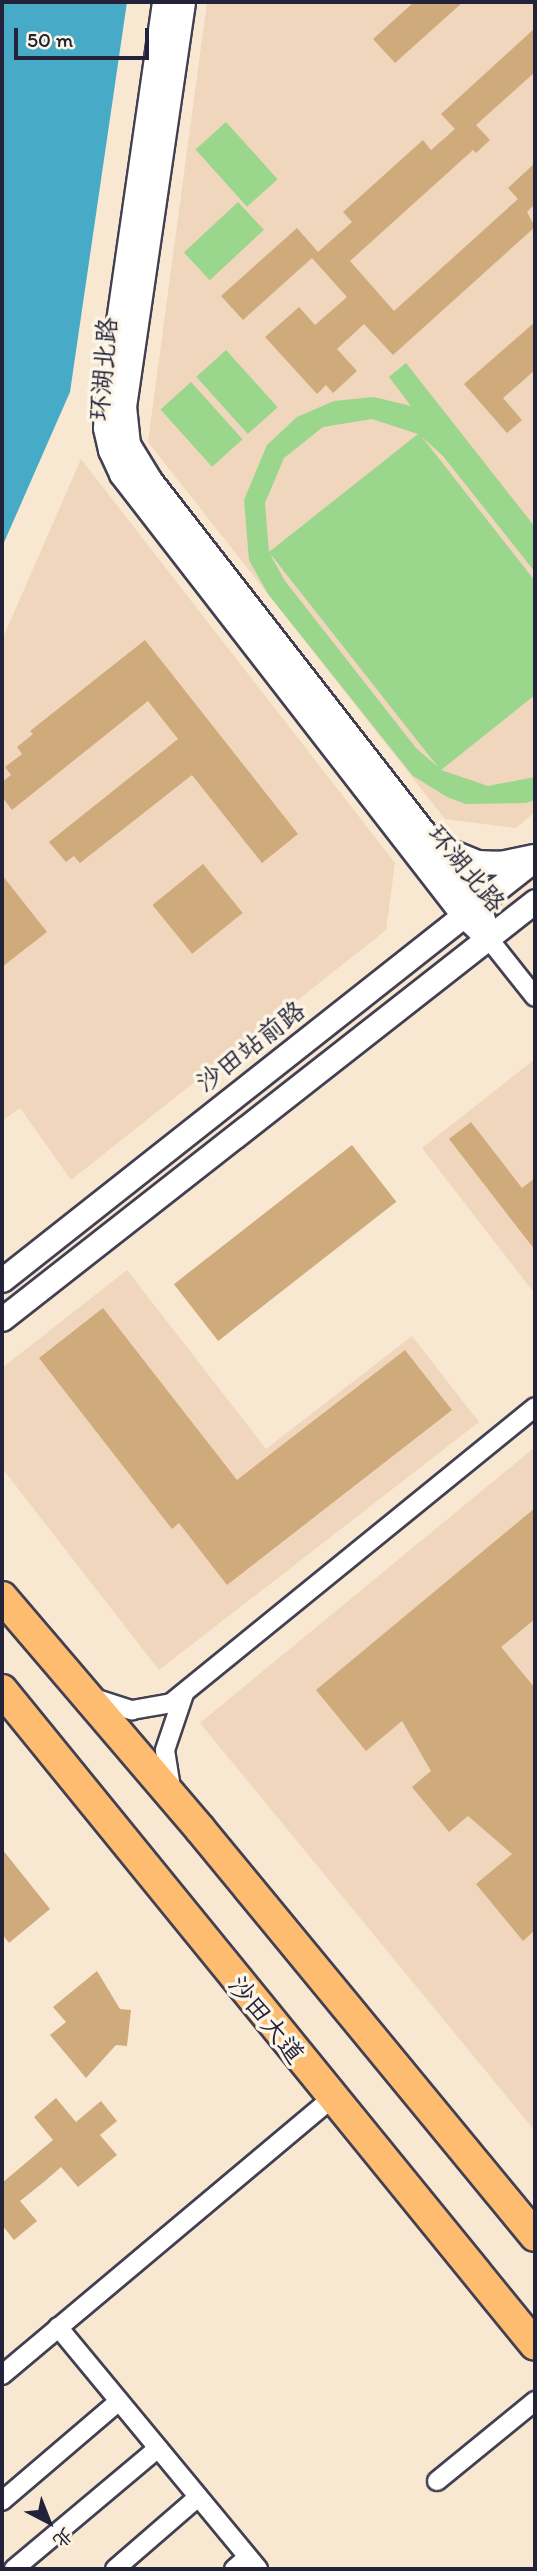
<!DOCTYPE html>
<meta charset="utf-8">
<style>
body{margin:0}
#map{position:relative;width:537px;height:2571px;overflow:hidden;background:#f8e8d1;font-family:Itim,"LXGW WenKai TC",sans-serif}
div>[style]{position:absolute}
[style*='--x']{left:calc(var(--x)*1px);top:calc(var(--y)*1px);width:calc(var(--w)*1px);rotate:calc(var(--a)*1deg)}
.built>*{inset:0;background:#efd6bc}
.green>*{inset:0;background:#9ad68b;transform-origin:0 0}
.water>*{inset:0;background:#47aac6}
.building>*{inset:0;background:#cfab7c;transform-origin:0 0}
.roads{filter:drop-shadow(2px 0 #424052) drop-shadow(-2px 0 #424052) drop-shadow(0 2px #424052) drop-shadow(0 -2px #424052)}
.minor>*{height:18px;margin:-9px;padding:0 9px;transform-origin:9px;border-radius:9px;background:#fff}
.tertiary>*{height:23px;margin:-11.5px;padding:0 11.5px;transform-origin:11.5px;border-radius:11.5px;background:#fff}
.primary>*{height:30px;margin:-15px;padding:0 15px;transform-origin:15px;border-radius:15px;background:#fdbc6f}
span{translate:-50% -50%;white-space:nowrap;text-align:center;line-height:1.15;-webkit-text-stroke:7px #fcf5e5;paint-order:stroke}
.street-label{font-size:26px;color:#22223b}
.frame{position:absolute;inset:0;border:4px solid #22223b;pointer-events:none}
.north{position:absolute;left:14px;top:2487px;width:70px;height:70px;-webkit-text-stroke:5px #fcf5e5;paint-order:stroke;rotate:138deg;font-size:19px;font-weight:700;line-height:28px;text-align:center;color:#22223b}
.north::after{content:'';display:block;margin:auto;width:24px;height:32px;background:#22223b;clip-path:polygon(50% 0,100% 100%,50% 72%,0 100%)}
.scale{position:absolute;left:14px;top:28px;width:135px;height:32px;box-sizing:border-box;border:4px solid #22223b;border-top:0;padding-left:9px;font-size:21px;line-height:24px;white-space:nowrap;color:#22223b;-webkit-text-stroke:5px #fcf5e5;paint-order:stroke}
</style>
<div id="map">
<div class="built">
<i style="clip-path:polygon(207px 2px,535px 2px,535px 812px,516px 828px,445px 819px,148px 442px)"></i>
<i style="clip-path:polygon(81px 459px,395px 863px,386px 930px,71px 1180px,20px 1108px,2px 1121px,2px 640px)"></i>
<i style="clip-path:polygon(535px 1059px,535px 1294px,422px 1148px)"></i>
<i style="clip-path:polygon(127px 1270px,266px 1449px,412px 1336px,479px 1422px,159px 1670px,2px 1468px,2px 1368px)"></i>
<i style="clip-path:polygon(535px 1447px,535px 2131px,200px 1723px)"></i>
</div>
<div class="green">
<i style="left:226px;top:122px;width:77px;height:41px;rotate:48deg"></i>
<i style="left:238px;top:202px;width:38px;height:74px;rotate:47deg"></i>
<i style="left:226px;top:350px;width:77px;height:40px;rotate:48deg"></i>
<i style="clip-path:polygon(evenodd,406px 363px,535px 527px,535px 572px,443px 456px,422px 437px,535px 581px,535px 695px,441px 770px,488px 786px,535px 777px,535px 800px,526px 803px,466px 804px,447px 797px,413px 776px,268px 594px,249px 560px,244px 500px,267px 445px,297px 417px,334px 401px,374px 397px,411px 406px,389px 377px,406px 363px,372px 419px,418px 434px,269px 552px,265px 503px,284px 458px,323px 427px,372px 419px,406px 363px,271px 556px,272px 556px,438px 767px,416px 748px,285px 581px,271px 556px)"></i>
<i style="left:191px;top:382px;width:77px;height:41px;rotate:48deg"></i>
</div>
<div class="water">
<i style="clip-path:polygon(2px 2px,127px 2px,70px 392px,2px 547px)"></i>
</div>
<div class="building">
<i style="clip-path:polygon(414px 2px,463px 2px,395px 63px,373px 39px)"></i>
<i style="clip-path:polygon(535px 28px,535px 72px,476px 125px,490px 140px,476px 153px,473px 150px,350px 261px,394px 311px,518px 199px,508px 188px,535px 163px,535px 204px,527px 212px,535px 227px,393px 355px,364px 324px,337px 349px,357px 371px,333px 393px,326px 385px,317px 394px,265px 337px,299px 307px,315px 325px,347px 297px,312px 258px,243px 320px,221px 296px,297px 228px,318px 252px,352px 222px,343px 212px,423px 140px,431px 150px,455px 129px,441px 114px)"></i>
<i style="clip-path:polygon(535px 322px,535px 370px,503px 398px,522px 420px,507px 433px,464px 384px)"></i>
<i style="clip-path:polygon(145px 640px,298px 834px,262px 863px,192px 775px,80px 863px,74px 856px,66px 862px,49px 842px,178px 739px,148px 701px,12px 810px,2px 797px,2px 782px,11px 775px,5px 767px,22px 754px,17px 747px,33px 734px,30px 731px)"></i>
<i style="left:203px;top:864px;width:63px;height:65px;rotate:51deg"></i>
<i style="clip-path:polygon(2px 875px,47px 932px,2px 967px)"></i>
<i style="clip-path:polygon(471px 1122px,522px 1188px,535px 1178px,535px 1250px,449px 1139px)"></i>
<i style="left:352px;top:1145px;width:72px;height:226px;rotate:52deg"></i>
<i style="clip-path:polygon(103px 1308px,237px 1480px,405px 1350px,452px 1410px,227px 1585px,179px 1523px,172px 1529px,39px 1358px)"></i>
<i style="clip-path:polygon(535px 1508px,535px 1619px,501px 1647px,535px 1688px,535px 1930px,523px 1941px,476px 1884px,512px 1854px,468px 1816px,449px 1832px,412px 1787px,431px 1771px,402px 1721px,366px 1751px,316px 1690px)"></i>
<i style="clip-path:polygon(2px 1849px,50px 1909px,9px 1943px,2px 1934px)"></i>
<i style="clip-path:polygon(97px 1971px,120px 2009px,131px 2010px,127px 2046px,116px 2045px,86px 2078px,50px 2035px,66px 2022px,53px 2007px)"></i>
<i style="clip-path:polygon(56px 2098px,76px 2122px,101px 2101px,117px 2121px,100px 2135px,117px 2155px,78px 2187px,61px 2167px,45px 2181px,20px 2201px,37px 2221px,14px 2240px,2px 2225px,2px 2183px,53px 2140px,34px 2117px)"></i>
</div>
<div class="roads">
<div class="minor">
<i style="--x:488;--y:938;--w:75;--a:51.5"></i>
<i style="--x:94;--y:1698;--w:40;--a:18"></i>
<i style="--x:132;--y:1710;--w:40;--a:-10"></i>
<i style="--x:171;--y:1703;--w:469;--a:-39.1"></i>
<i style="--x:171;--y:1788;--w:38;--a:-99"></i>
<i style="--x:165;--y:1750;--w:59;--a:-71.3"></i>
<i style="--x:58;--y:2327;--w:314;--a:50.4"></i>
<i style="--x:2;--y:2375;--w:429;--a:-40"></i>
<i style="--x:437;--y:2481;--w:127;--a:-39.2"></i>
<i style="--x:2;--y:2501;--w:154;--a:-40.5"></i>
<i style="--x:14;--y:2569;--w:188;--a:-40"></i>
<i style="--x:115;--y:2569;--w:110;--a:-40.9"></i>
<i style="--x:234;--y:2569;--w:18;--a:-41"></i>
</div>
<div class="tertiary">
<i style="--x:164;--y:2;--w:406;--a:98.2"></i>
<i style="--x:106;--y:404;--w:24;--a:92"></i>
<i style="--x:105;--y:428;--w:23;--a:77"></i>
<i style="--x:110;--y:450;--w:26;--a:65"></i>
<i style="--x:121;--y:474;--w:558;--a:52.21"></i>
<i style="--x:463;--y:915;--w:34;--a:43"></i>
<i style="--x:183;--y:2;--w:408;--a:98.3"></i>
<i style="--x:124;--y:406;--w:38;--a:84"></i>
<i style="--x:128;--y:444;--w:42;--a:58.6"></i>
<i style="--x:150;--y:480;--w:536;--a:52.13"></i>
<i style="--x:479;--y:903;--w:36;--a:76"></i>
<i style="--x:438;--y:846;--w:42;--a:22.3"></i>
<i style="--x:477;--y:862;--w:23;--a:2"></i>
<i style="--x:500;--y:863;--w:33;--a:-12"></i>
<i style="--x:2;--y:1280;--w:679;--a:-38.3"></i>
<i style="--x:2;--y:1319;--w:677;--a:-38.1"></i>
</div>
<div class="primary">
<i style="--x:2;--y:1597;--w:305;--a:49.5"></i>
<i style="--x:200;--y:1829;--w:527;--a:50.54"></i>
<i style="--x:2;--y:1690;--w:844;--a:50.86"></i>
</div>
</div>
<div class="street-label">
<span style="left:104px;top:369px;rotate:-85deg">环湖北路</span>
<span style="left:466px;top:869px;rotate:50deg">环湖北路</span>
<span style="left:251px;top:1047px;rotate:-38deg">沙田站前路</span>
<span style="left:266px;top:2020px;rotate:51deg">沙田大道</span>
</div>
<div class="frame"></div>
<div class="north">北</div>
<div class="scale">50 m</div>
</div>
